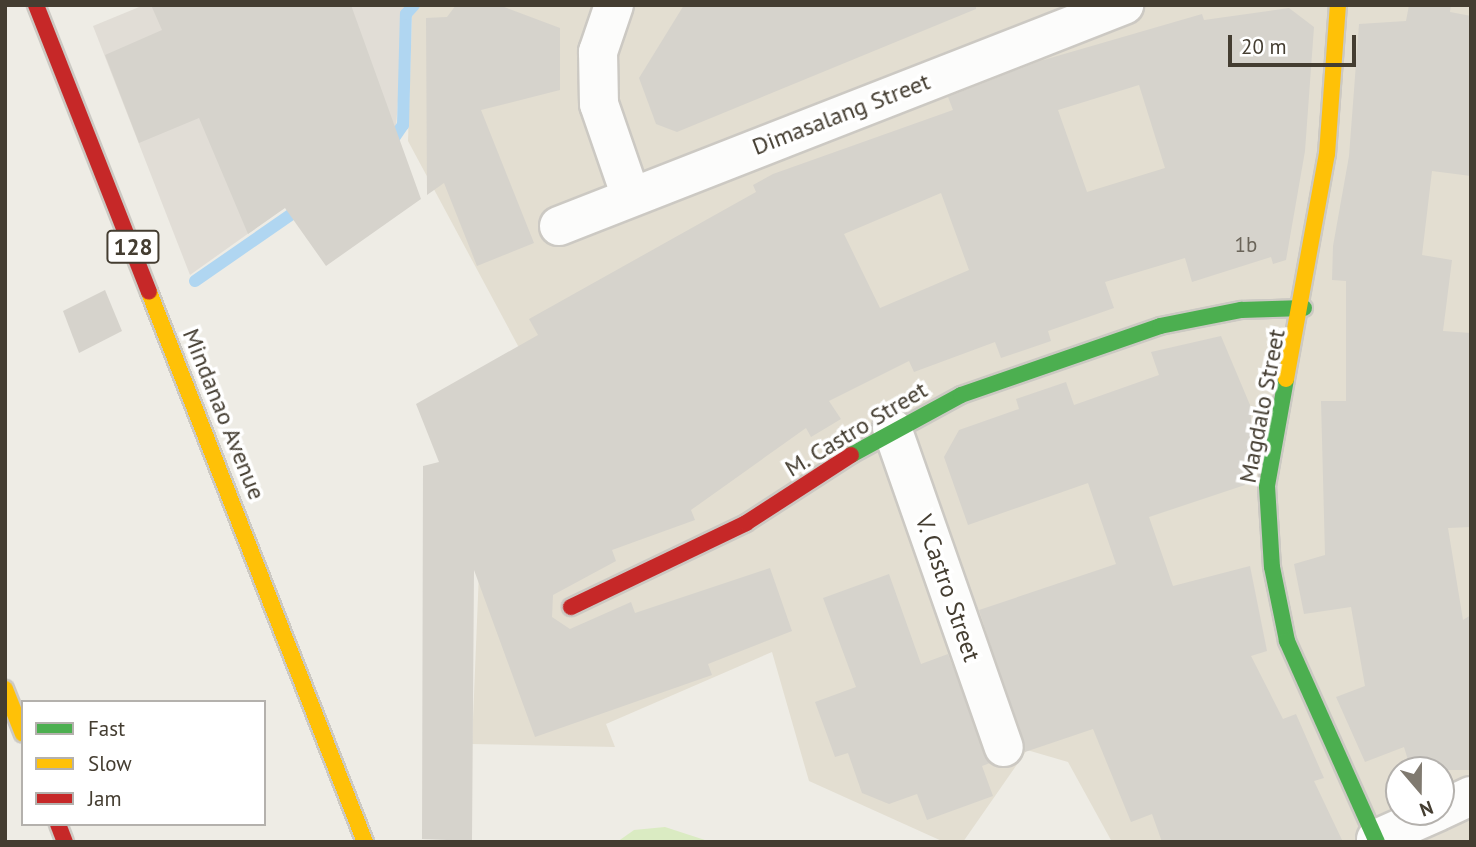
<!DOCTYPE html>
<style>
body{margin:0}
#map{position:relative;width:1476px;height:847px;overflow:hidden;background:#eeece5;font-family:"PT Sans",sans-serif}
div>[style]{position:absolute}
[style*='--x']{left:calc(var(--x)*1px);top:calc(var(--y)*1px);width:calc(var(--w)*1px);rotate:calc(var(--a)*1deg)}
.residential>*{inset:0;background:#e3ded1}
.industrial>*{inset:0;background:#e1ddd6}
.green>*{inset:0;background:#daebc2}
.stream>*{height:12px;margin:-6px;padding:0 6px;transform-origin:6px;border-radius:6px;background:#b0d6f1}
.building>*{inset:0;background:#d6d3cc}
.roads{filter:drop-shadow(2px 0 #ccc9c3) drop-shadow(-2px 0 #ccc9c3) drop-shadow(0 2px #ccc9c3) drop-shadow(0 -2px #ccc9c3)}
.street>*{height:38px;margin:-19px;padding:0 19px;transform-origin:19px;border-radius:19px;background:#fcfcfb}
.fast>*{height:16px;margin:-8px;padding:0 8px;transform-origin:8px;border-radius:8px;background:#4caf50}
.slow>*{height:16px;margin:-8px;padding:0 8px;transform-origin:8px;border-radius:8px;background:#ffc107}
.jam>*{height:16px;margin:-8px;padding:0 8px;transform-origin:8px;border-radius:8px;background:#c62828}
span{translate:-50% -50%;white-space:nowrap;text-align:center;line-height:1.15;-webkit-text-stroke:7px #fff;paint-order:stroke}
.number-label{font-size:21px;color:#6a6459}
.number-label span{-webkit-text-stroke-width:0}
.shield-label span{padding:2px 5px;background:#fff;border:2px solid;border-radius:5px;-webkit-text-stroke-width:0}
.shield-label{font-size:23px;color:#443d31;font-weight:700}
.street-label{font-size:24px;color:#443d31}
.frame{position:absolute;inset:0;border:7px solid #443d31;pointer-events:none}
.legend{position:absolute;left:21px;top:700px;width:245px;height:126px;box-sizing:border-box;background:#fff;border:2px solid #b4b1ad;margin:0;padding:9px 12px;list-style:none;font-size:21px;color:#443d31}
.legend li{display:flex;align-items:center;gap:14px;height:35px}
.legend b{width:35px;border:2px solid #b4b1ad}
.north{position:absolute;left:1385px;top:756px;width:70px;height:70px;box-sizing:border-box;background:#fff;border:2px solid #b4b1ad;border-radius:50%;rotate:160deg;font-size:19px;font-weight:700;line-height:28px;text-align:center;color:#443d31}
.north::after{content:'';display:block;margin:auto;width:24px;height:32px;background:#807a70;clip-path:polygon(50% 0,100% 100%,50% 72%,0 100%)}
.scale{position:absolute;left:1228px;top:35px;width:128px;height:32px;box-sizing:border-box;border:4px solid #443d31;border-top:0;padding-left:9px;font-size:21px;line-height:24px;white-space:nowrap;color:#443d31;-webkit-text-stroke:5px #fff;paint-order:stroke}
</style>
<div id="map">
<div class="residential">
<i style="clip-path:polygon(evenodd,421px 5px,1471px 5px,1471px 842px,1112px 842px,1068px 762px,1027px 750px,963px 842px,944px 842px,809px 781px,772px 652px,606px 724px,615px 747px,472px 744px,484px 449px,545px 396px,408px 141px,412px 16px,421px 5px,1399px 770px,1441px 770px,1441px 812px,1399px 812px,1399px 770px)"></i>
</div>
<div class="industrial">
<i style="clip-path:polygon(144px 5px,405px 5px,396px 128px,190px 275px,93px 26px)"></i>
</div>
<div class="green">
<i style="clip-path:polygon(665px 827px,711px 842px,617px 842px,634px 830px)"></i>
</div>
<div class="stream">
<i style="--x:388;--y:147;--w:27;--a:-56"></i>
<i style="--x:403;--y:125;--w:111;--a:-88.5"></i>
<i style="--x:406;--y:14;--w:12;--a:-48"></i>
<i style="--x:195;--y:281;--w:130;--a:-34.7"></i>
</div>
<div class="building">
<i style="clip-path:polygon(151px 5px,351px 5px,421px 199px,326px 266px,285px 208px,248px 234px,199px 118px,139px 143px,105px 55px,162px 30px)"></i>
<i style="clip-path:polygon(456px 5px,499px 5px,560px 28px,560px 90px,481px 110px,534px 243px,477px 266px,444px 183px,427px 195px,426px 18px,447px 17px)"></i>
<i style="clip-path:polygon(684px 5px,976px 5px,976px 9px,677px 132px,656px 124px,639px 78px)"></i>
<i style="clip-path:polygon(1409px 5px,1451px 5px,1450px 12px,1471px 16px,1471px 176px,1432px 171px,1422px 255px,1452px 260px,1443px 331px,1471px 333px,1471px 527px,1448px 528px,1463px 620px,1471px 615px,1471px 770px,1411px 770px,1404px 747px,1365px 762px,1336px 697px,1365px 686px,1351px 607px,1304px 614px,1294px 564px,1325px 555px,1321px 401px,1346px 401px,1346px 281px,1332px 280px,1333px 246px,1349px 156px,1359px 24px,1406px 21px)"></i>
<i style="clip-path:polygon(evenodd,1289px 8px,1314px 27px,1305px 151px,1286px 260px,1273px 264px,1271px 257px,1192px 282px,1185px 258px,1105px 282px,1114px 308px,1048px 331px,1051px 341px,1001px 358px,995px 342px,914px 372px,909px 361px,829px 401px,841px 419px,811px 437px,806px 428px,691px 510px,695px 520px,612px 550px,616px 561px,553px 595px,552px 617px,570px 629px,631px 602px,635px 613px,770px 568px,792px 631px,708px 664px,712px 675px,535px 737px,474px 570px,472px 841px,422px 839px,423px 466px,439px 462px,416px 404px,538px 335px,529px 319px,756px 192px,753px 185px,773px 174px,953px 110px,948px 97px,1040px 61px,1202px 14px,1204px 20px,1289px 8px,1139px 85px,1165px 168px,1087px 192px,1058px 110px,1139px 85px,1289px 8px,941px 193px,969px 270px,880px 308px,844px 234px,941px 193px)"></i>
<i style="clip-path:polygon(105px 290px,122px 331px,79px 353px,63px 311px)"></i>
<i style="clip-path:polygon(1221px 336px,1250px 405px,1253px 440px,1245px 485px,1149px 517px,1173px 586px,1250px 566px,1267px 651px,1251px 656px,1283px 719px,1296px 714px,1324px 778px,1314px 781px,1343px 842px,1162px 842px,1152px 814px,1131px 822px,1093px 729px,1025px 752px,979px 610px,1116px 564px,1088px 483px,968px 525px,944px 457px,959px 430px,1019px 409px,1016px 399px,1066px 382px,1074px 405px,1159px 375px,1151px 352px)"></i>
<i style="clip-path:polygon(889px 574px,921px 664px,948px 654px,990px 763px,982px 766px,993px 796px,927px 820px,917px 794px,889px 804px,862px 793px,848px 753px,835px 757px,815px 702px,856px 687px,823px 598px)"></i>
</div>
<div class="roads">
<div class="street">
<i style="--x:614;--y:5;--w:50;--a:108.8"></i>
<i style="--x:598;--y:52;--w:52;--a:88.9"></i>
<i style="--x:599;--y:104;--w:98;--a:71"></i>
<i style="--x:559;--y:226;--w:607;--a:-21.36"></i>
<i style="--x:892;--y:428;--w:338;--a:70.7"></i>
<i style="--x:1441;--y:810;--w:33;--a:-25"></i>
<i style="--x:1376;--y:839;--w:67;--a:-23.9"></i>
</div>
<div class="fast">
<i style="--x:1286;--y:379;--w:109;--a:100.1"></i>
<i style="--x:1267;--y:486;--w:81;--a:86.5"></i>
<i style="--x:1272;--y:567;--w:76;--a:78.5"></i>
<i style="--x:1287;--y:641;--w:220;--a:65.9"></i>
<i style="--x:851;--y:455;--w:125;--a:-28.6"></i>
<i style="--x:961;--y:395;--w:211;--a:-19.1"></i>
<i style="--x:1160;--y:326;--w:83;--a:-11.2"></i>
<i style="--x:1241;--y:310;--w:63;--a:-1.8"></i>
</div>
<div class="slow">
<i style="--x:149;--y:292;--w:591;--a:68.56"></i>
<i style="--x:1286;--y:379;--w:229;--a:-79.7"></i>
<i style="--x:1327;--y:154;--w:149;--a:-85.8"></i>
<i style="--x:5;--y:689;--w:48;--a:68.2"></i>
</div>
<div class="jam">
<i style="--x:36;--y:5;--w:308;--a:68.5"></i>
<i style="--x:571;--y:607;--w:194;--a:-25.6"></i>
<i style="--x:746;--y:523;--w:125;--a:-32.9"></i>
<i style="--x:58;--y:824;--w:19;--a:69"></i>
</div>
</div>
<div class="number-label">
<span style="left:1246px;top:245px">1b</span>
</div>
<div class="shield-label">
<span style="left:133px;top:247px">128</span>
</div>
<div class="street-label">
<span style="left:841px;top:114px;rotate:-21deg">Dimasalang Street</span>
<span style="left:1262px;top:406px;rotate:-79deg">Magdalo Street</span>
<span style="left:224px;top:414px;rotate:68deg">Mindanao Avenue</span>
<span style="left:856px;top:429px;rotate:-31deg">M. Castro Street</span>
<span style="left:948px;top:588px;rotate:71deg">V. Castro Street</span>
</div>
<div class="frame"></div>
<ul class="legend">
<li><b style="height:9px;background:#4caf50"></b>Fast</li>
<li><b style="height:9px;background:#ffc107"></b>Slow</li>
<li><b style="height:9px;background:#c62828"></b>Jam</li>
</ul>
<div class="north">N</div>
<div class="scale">20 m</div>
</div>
